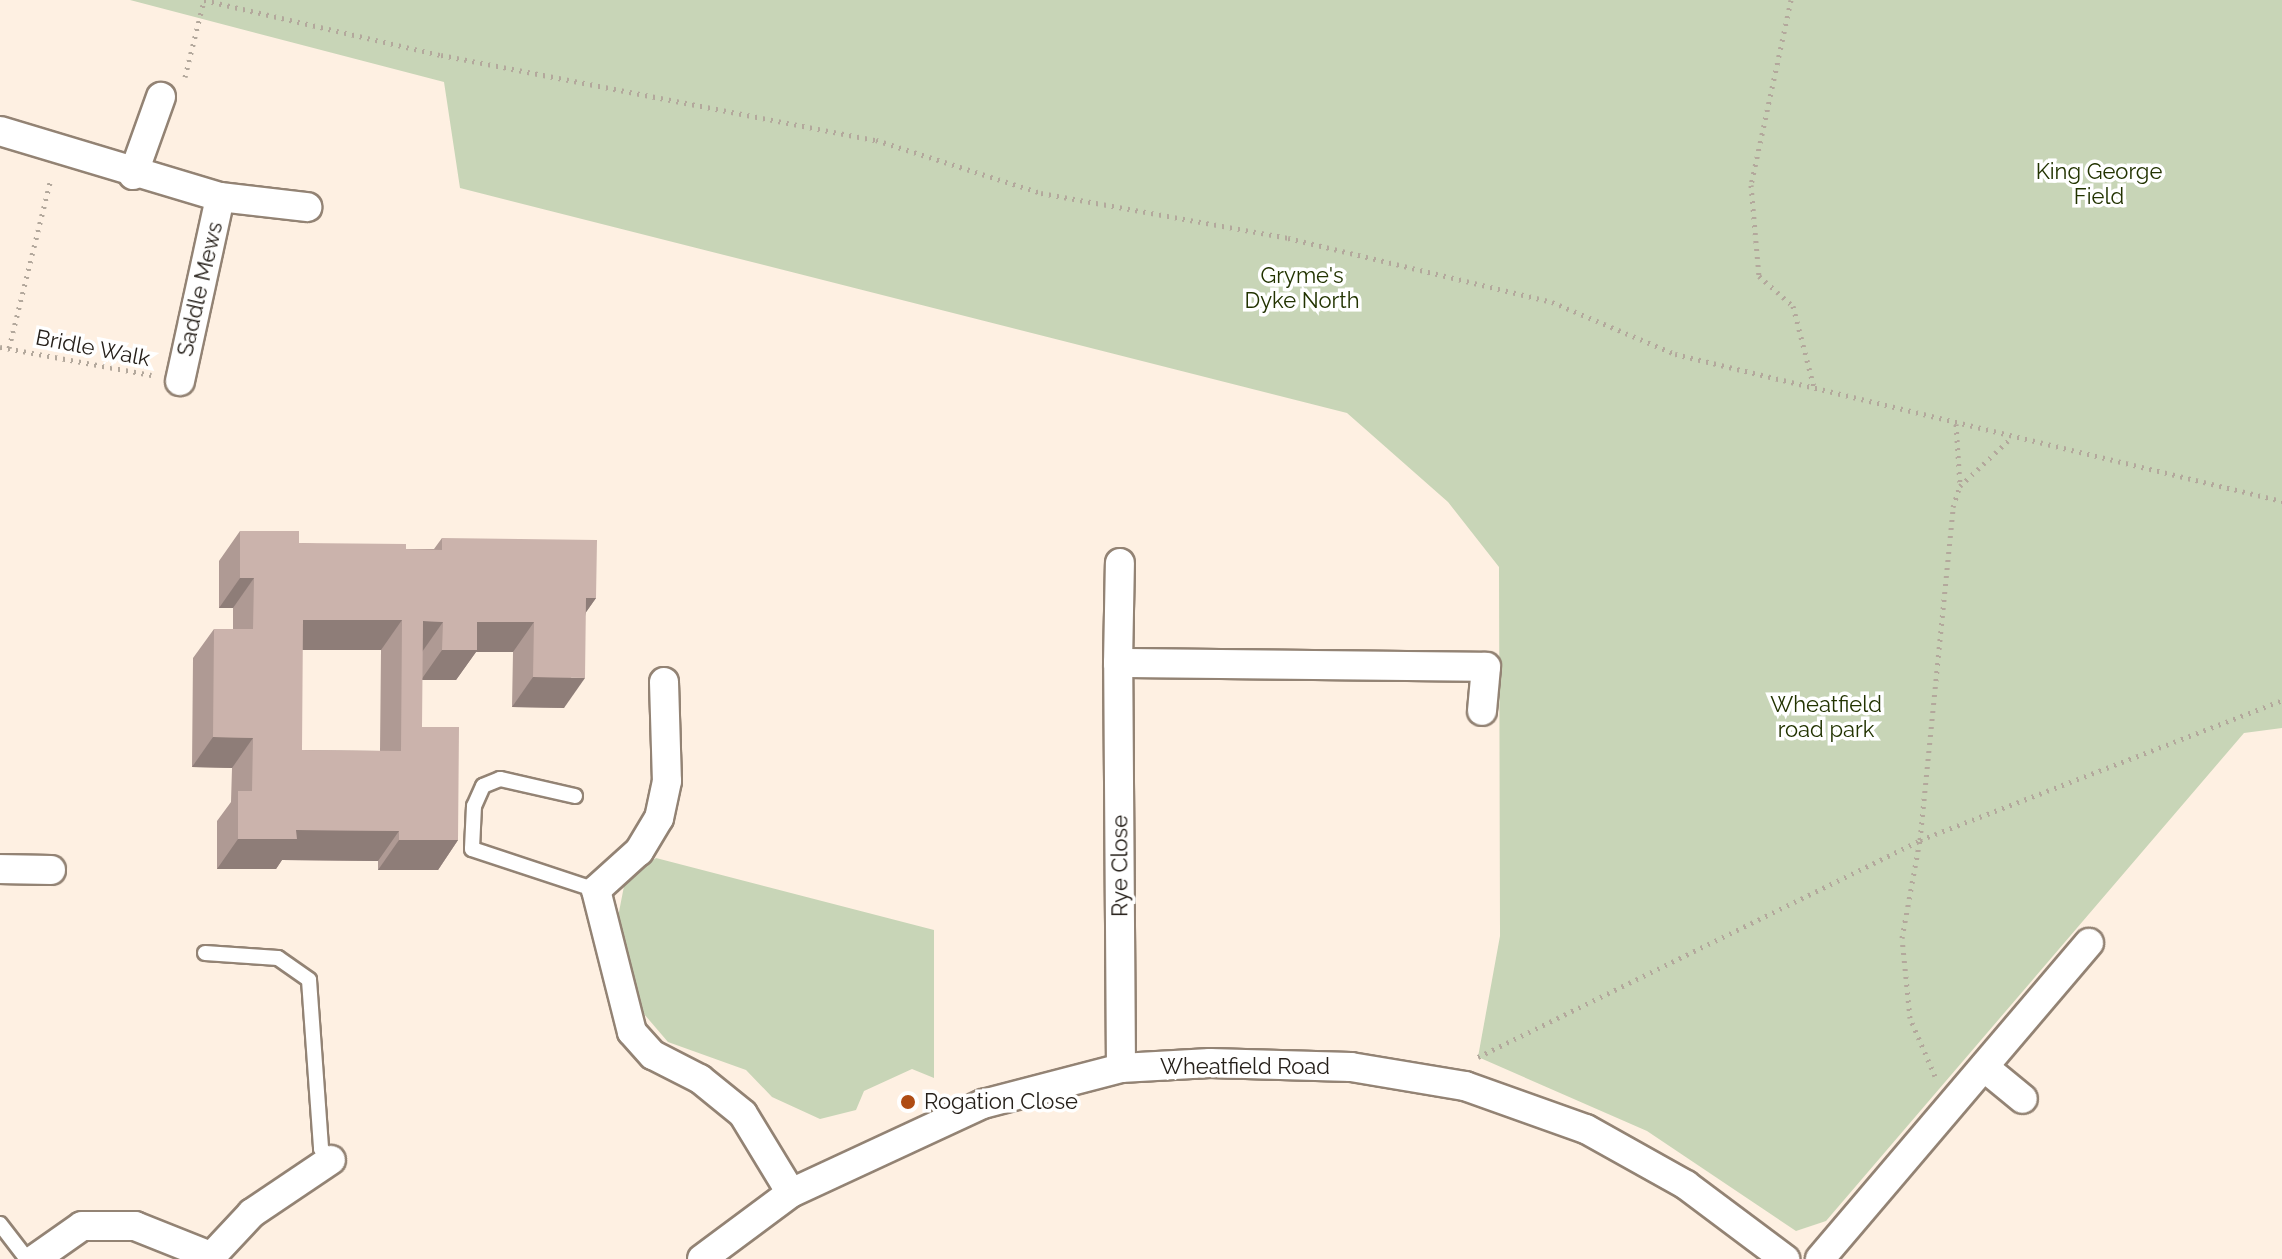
<!DOCTYPE html>
<style>
body{margin:0}
#map{position:relative;width:2282px;height:1259px;overflow:hidden;background:#fef0e2;font-family:Raleway,sans-serif}
div>[style]{position:absolute}
[style*='--x']{left:calc(var(--x)*1px);top:calc(var(--y)*1px);width:calc(var(--w)*1px);rotate:calc(var(--a)*1deg)}
.green>*{inset:0;background:#c8d5b7}
.path>*{height:5px;margin-top:-2.5px;transform-origin:0;background:repeating-linear-gradient(90deg,#b3a89c 0 2px,transparent 0 8px)}
.roads{filter:drop-shadow(2px 0 #938374) drop-shadow(-2px 0 #938374) drop-shadow(0 2px #938374) drop-shadow(0 -2px #938374)}
.lane>*{height:14px;margin:-7px;padding:0 7px;transform-origin:7px;border-radius:7px;background:#fff}
.street>*{height:28px;margin:-14px;padding:0 14px;transform-origin:14px;border-radius:14px;background:#fff}
.wall>*{inset:0;background:#af9a94}
.shaded-wall>*{inset:0;background:#8e7d78}
.building>*{inset:0;background:#cbb3ac}
.dots>*{width:22px;height:22px;translate:-50% -50%;box-sizing:border-box;border:4px solid #fff;border-radius:50%}
span{translate:-50% -50%;white-space:nowrap;text-align:center;line-height:1.15;-webkit-text-stroke:7px #fff;paint-order:stroke}
.park-label{font-size:22px;color:#230}
.street-label{font-size:22px;color:#26201a}
.poi-label{font-size:22px;color:#26201a}
.left{translate:0 -50%;text-align:left}
</style>
<div id="map">
<div class="green">
<i style="clip-path:polygon(130px 0,2282px 0,2282px 728px,2244px 733px,1826px 1221px,1796px 1231px,1647px 1131px,1478px 1057px,1500px 936px,1499px 567px,1448px 502px,1347px 413px,460px 188px,444px 82px)"></i>
<i style="clip-path:polygon(656px 858px,934px 930px,934px 1078px,912px 1069px,864px 1091px,856px 1110px,820px 1119px,772px 1097px,746px 1070px,668px 1042px,638px 1007px,618px 917px,625px 881px)"></i>
</div>
<div class="path">
<i style="--x:204;--y:0;--w:243;--a:13.1"></i>
<i style="--x:441;--y:55;--w:443;--a:11.1"></i>
<i style="--x:876;--y:140;--w:173;--a:17.8"></i>
<i style="--x:1041;--y:193;--w:251;--a:10.3"></i>
<i style="--x:1288;--y:238;--w:272;--a:13.6"></i>
<i style="--x:1552;--y:302;--w:134;--a:22.9"></i>
<i style="--x:1675;--y:354;--w:625;--a:13.61"></i>
<i style="--x:1791;--y:0;--w:189;--a:102.2"></i>
<i style="--x:1751;--y:185;--w:91;--a:85"></i>
<i style="--x:1759;--y:276;--w:45;--a:41.4"></i>
<i style="--x:1793;--y:306;--w:84;--a:75.5"></i>
<i style="--x:185;--y:77;--w:79;--a:-76.1"></i>
<i style="--x:0;--y:347;--w:154;--a:10.5"></i>
<i style="--x:9;--y:348;--w:175;--a:-76.1"></i>
<i style="--x:1956;--y:424;--w:61;--a:86.2"></i>
<i style="--x:1478;--y:1057;--w:492;--a:-26.1"></i>
<i style="--x:1920;--y:840;--w:388;--a:-21.1"></i>
<i style="--x:1935;--y:1076;--w:63;--a:-113.3"></i>
<i style="--x:1910;--y:1018;--w:80;--a:-95.7"></i>
<i style="--x:1902;--y:938;--w:100;--a:-79.6"></i>
<i style="--x:1920;--y:840;--w:335;--a:-84.3"></i>
<i style="--x:1953;--y:507;--w:22;--a:-72"></i>
<i style="--x:1960;--y:486;--w:70;--a:-43.3"></i>
</div>
<div class="roads">
<div class="lane">
<i style="--x:575;--y:796;--w:77;--a:-167.2"></i>
<i style="--x:500;--y:779;--w:18;--a:158"></i>
<i style="--x:483;--y:786;--w:22;--a:114"></i>
<i style="--x:474;--y:806;--w:43;--a:92.7"></i>
<i style="--x:472;--y:849;--w:131;--a:18.3"></i>
<i style="--x:205;--y:953;--w:73;--a:3.9"></i>
<i style="--x:278;--y:958;--w:38;--a:35"></i>
<i style="--x:309;--y:980;--w:169;--a:85.9"></i>
<i style="--x:321;--y:1149;--w:15;--a:48"></i>
<i style="--x:0;--y:1224;--w:44;--a:52.4"></i>
</div>
<div class="street">
<i style="--x:0;--y:131;--w:230;--a:16.7"></i>
<i style="--x:220;--y:197;--w:88;--a:6.6"></i>
<i style="--x:133;--y:175;--w:83;--a:-70.3"></i>
<i style="--x:180;--y:381;--w:188;--a:-77.7"></i>
<i style="--x:1118;--y:663;--w:100;--a:-88.9"></i>
<i style="--x:664;--y:682;--w:99;--a:88.3"></i>
<i style="--x:667;--y:781;--w:38;--a:102"></i>
<i style="--x:659;--y:818;--w:39;--a:121"></i>
<i style="--x:639;--y:851;--w:58;--a:137.8"></i>
<i style="--x:596;--y:890;--w:146;--a:75.8"></i>
<i style="--x:632;--y:1032;--w:31;--a:48"></i>
<i style="--x:653;--y:1055;--w:53;--a:27.1"></i>
<i style="--x:700;--y:1079;--w:55;--a:39.1"></i>
<i style="--x:743;--y:1114;--w:92;--a:58.7"></i>
<i style="--x:0;--y:869;--w:51;--a:1.1"></i>
<i style="--x:1984;--y:1067;--w:50;--a:39.4"></i>
<i style="--x:1121;--y:1068;--w:405;--a:-90.4"></i>
<i style="--x:1118;--y:663;--w:368;--a:0.6"></i>
<i style="--x:1486;--y:667;--w:44;--a:95.2"></i>
<i style="--x:35;--y:1259;--w:57;--a:-35.1"></i>
<i style="--x:82;--y:1226;--w:53;--a:0"></i>
<i style="--x:135;--y:1226;--w:79;--a:21.7"></i>
<i style="--x:209;--y:1259;--w:63;--a:-46.9"></i>
<i style="--x:252;--y:1213;--w:95;--a:-33.9"></i>
<i style="--x:702;--y:1259;--w:111;--a:-36.6"></i>
<i style="--x:791;--y:1193;--w:212;--a:-24.9"></i>
<i style="--x:983;--y:1104;--w:143;--a:-14.6"></i>
<i style="--x:1121;--y:1068;--w:89;--a:-3.2"></i>
<i style="--x:1210;--y:1063;--w:141;--a:1.6"></i>
<i style="--x:1351;--y:1067;--w:116;--a:9.5"></i>
<i style="--x:1465;--y:1086;--w:128;--a:19.6"></i>
<i style="--x:1586;--y:1129;--w:115;--a:29.2"></i>
<i style="--x:1686;--y:1185;--w:124;--a:36.8"></i>
<i style="--x:1820;--y:1259;--w:415;--a:-49.6"></i>
</div>
</div>
<div class="wall">
<i style="clip-path:polygon(evenodd,240px 531px,299px 543px,406px 549px,434px 549px,442px 538px,596px 598px,586px 612px,564px 708px,512px 707px,513px 652px,476px 652px,456px 680px,422px 680px,422px 727px,458px 840px,438px 870px,378px 870px,378px 861px,282px 860px,276px 869px,217px 869px,217px 821px,231px 802px,232px 768px,192px 767px,193px 658px,214px 629px,233px 629px,233px 608px,219px 608px,219px 561px,240px 531px,302px 650px,381px 650px,380px 751px,302px 750px,302px 650px)"></i>
</div>
<div class="shaded-wall">
<i style="clip-path:polygon(240px 578px,254px 578px,233px 608px,219px 608px)"></i>
<i style="clip-path:polygon(586px 598px,596px 598px,575px 628px)"></i>
<i style="clip-path:polygon(303px 620px,402px 620px,381px 650px,282px 650px)"></i>
<i style="clip-path:polygon(423px 621px,443px 622px,422px 652px)"></i>
<i style="clip-path:polygon(477px 622px,534px 622px,513px 652px,476px 652px,456px 680px,421px 680px,442px 650px)"></i>
<i style="clip-path:polygon(533px 677px,585px 678px,564px 708px,512px 707px)"></i>
<i style="clip-path:polygon(213px 737px,253px 738px,232px 768px,192px 767px)"></i>
<i style="clip-path:polygon(296px 830px,399px 831px,378px 861px,282px 860px,276px 869px,217px 869px,238px 839px)"></i>
<i style="clip-path:polygon(399px 840px,458px 840px,438px 870px,378px 870px)"></i>
</div>
<div class="building">
<i style="clip-path:polygon(evenodd,240px 531px,299px 531px,299px 543px,406px 544px,406px 549px,442px 550px,442px 538px,597px 540px,596px 598px,586px 598px,585px 678px,533px 677px,534px 622px,477px 622px,477px 650px,442px 650px,443px 622px,423px 621px,422px 727px,459px 727px,458px 840px,399px 840px,399px 831px,296px 830px,297px 839px,238px 839px,238px 791px,252px 791px,253px 738px,213px 737px,214px 629px,253px 629px,254px 578px,240px 578px,240px 531px,303px 620px,402px 620px,401px 751px,302px 750px,303px 620px)"></i>
</div>
<div class="dots">
<i style="left:908px;top:1102px;background:#af4c14"></i>
</div>
<div class="park-label">
<span style="left:2099px;top:184px">King George<br>Field</span>
<span style="left:1302px;top:288px">Gryme's<br>Dyke North</span>
<span style="left:1826px;top:717px">Wheatfield<br>road park</span>
</div>
<div class="street-label">
<span style="left:200px;top:289px;rotate:-77deg">Saddle Mews</span>
<span style="left:93px;top:348px;rotate:11deg">Bridle Walk</span>
<span style="left:1120px;top:866px;rotate:-90deg">Rye Close</span>
<span style="left:1245px;top:1067px">Wheatfield Road</span>
</div>
<div class="poi-label">
<span class="left" style="left:924px;top:1102px">Rogation Close</span>
</div>
</div>
